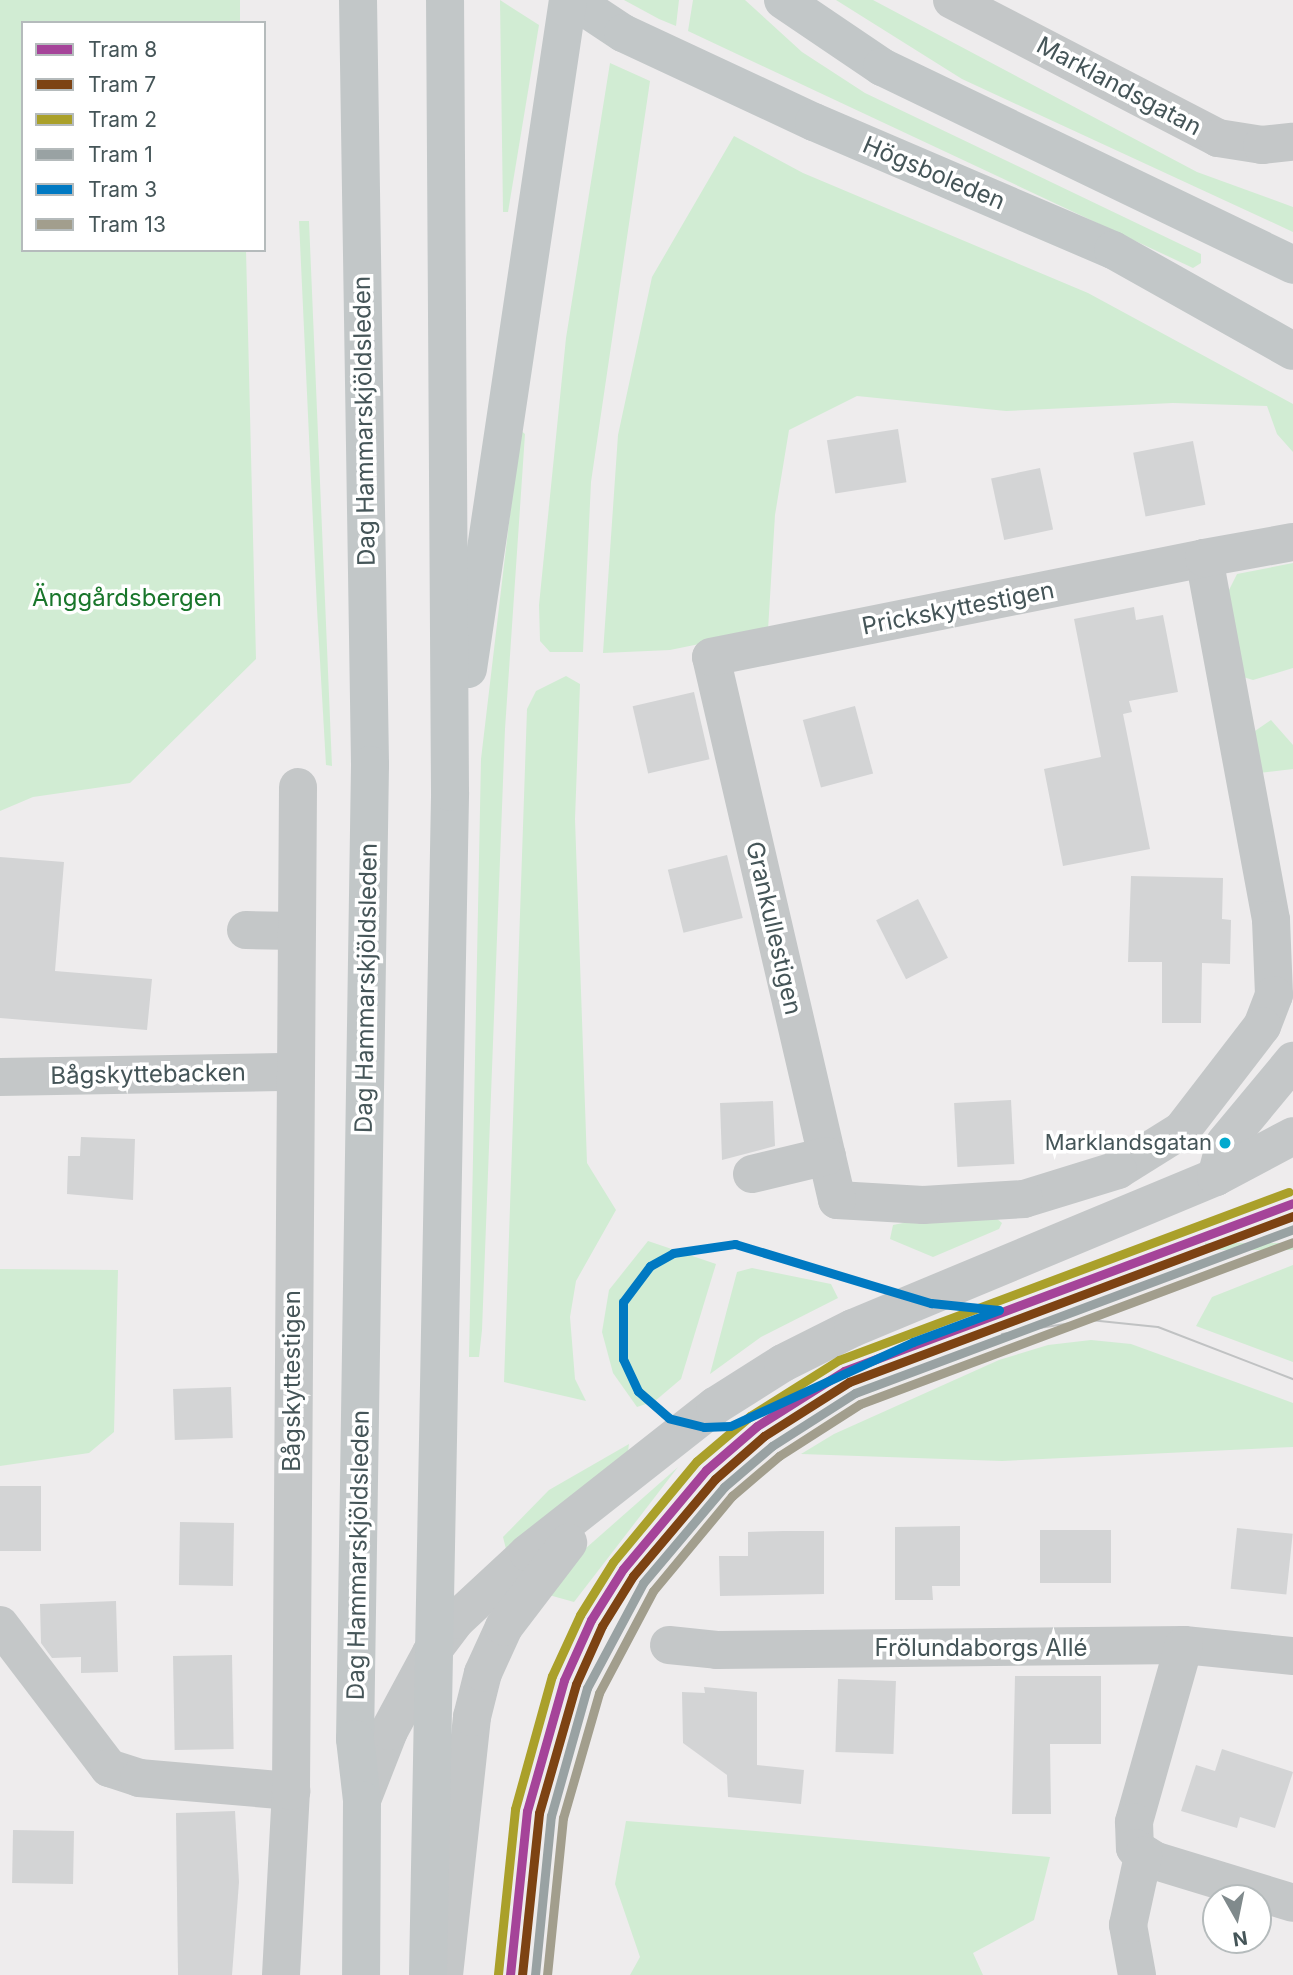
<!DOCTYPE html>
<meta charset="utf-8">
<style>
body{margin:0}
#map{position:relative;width:1293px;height:1975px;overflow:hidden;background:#eeeced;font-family:Inter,sans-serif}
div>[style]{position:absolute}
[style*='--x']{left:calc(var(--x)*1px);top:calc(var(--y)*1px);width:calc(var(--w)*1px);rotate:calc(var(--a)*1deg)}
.green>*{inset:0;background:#d1ecd3;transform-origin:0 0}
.building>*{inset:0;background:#d3d4d5;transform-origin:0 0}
.minor>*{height:38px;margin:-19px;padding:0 19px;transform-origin:19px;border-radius:19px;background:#c4c7c8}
.major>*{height:38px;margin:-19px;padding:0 19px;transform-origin:19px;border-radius:19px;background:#c2c7c8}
.tram>*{height:2px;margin:-1px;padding:0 1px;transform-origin:1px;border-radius:1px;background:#c0c2c3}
.tram-1>*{height:9px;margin:-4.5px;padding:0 4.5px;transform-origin:4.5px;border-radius:4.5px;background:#a54499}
.tram-2>*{height:9px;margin:-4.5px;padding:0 4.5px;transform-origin:4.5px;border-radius:4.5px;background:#7d4313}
.tram-3>*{height:9px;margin:-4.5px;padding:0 4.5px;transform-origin:4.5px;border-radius:4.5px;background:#aaa02a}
.tram-4>*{height:9px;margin:-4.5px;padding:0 4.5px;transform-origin:4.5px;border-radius:4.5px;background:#99a2a3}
.tram-5>*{height:9px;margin:-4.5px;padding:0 4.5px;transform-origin:4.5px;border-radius:4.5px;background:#0079c2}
.tram-6>*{height:9px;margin:-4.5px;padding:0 4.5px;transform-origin:4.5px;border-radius:4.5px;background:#a29e8d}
.dots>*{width:19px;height:19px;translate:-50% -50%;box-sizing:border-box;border:4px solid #fff;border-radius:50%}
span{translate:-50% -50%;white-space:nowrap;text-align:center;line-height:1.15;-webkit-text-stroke:7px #fff;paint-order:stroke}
.bus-label{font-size:22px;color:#455558}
.right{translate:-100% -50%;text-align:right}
.street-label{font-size:24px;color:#455558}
.park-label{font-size:24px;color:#19762b}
.legend{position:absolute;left:21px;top:21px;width:245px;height:231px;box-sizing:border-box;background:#fff;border:2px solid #b5bbbc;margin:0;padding:9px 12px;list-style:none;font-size:21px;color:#455558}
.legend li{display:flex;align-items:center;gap:14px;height:35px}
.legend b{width:35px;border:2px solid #b5bbbc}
.north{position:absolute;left:1202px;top:1884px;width:70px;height:70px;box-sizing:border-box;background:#fff;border:2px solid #b5bbbc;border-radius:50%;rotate:171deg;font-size:19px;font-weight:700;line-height:28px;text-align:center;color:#455558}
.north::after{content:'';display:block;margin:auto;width:24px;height:32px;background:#808a8c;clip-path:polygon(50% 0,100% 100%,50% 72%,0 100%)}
</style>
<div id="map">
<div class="green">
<i style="clip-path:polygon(0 0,240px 0,240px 23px,23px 23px,23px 250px,246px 250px,256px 659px,130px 783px,33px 797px,0 811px)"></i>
<i style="clip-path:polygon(500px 0,539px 25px,508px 212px,503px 212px)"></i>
<i style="clip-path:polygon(624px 0,679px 0,676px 26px,659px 19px)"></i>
<i style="clip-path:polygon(693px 0,745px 0,802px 52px,865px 93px,1201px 254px,1201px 263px,1193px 268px,688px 31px)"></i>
<i style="clip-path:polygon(836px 0,873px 0,1197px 172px,1293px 207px,1293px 232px,962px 79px)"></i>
<i style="clip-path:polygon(610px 63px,650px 81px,591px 482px,583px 652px,550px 652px,540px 641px,539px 605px,566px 338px)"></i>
<i style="clip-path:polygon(734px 136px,803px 173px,1088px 293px,1293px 404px,1293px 452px,1277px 434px,1267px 406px,1173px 403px,1006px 411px,857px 396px,789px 430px,775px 515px,768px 630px,670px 650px,603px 653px,618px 435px,652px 277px)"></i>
<i style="clip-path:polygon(299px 221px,309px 221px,332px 766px,326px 765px,317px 609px)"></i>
<i style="clip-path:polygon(520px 430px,525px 434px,505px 729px,482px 1330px,479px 1357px,469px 1357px,481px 759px)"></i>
<i style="clip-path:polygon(1293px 563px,1293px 668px,1253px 680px,1240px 676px,1228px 592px,1237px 574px)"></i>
<i style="clip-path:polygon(566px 676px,580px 684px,575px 819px,587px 1163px,616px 1210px,576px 1281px,570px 1317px,575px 1379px,586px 1401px,504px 1382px,527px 709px,536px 691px)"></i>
<i style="clip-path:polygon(1271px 720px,1293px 745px,1293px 769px,1259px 773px,1252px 733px)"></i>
<i style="clip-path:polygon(996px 1218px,1002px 1223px,999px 1229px,933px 1257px,890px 1239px,893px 1225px,908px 1222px)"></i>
<i style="clip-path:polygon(648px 1241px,716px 1264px,681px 1379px,655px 1401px,637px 1407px,613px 1373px,602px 1332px,609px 1290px)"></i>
<i style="left:1293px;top:1243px;width:7px;height:88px;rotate:90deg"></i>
<i style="clip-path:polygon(1293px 1265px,1293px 1362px,1196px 1326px,1212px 1297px)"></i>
<i style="clip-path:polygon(752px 1268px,831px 1284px,838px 1298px,761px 1337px,710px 1374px,737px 1272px)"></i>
<i style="clip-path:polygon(0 1269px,118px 1270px,114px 1432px,89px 1453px,0 1466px)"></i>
<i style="clip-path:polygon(1091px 1340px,1131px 1344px,1293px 1403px,1293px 1447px,1002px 1461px,801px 1454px,834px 1434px,999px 1360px,1048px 1345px)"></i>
<i style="clip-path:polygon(629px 1444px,628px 1451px,506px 1549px,503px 1537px,549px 1490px)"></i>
<i style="clip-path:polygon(678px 1467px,574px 1602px,549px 1595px,560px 1571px)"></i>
<i style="clip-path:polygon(626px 1821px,756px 1831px,1050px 1857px,1034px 1920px,973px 1953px,983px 1975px,630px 1975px,640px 1957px,615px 1884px)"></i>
</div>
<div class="building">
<i style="left:898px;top:429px;width:54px;height:72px;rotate:81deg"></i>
<i style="left:1193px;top:441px;width:65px;height:61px;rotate:79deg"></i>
<i style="left:1040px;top:468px;width:63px;height:50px;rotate:78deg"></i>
<i style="clip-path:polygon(1134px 607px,1136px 620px,1163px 615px,1178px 692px,1129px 701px,1132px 712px,1123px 714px,1150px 849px,1063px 866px,1044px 769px,1101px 757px,1074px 619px)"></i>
<i style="left:694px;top:692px;width:69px;height:63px;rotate:77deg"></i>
<i style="left:855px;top:706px;width:70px;height:54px;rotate:75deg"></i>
<i style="left:727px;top:855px;width:65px;height:61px;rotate:76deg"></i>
<i style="clip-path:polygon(0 857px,64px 862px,55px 971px,152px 979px,147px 1030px,0 1018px)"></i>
<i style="clip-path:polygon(1131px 876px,1223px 878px,1222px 919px,1231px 920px,1230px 964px,1202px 963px,1201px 1023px,1162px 1023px,1162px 962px,1128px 962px)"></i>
<i style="left:918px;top:899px;width:66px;height:47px;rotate:63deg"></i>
<i style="left:1011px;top:1100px;width:64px;height:57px;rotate:87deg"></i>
<i style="clip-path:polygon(773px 1101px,775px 1146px,722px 1160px,720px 1103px)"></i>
<i style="clip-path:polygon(81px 1137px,135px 1139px,133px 1200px,67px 1194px,68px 1156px,80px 1156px)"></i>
<i style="left:231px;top:1387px;width:51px;height:58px;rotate:88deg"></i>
<i style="left:0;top:1486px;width:41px;height:65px"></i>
<i style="left:180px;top:1522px;width:54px;height:63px;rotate:1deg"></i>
<i style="clip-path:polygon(960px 1526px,960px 1586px,932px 1586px,933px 1600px,895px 1600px,895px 1527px)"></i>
<i style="left:1237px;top:1528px;width:56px;height:61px;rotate:6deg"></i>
<i style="left:1040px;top:1530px;width:71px;height:53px"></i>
<i style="clip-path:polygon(784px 1531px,824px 1531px,824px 1594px,720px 1596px,719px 1556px,748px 1556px,748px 1532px)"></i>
<i style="clip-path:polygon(116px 1601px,118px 1672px,81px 1673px,81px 1657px,52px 1658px,41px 1643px,40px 1604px)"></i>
<i style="left:232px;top:1655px;width:94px;height:59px;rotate:89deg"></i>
<i style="clip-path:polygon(1015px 1676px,1101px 1676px,1101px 1744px,1050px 1744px,1051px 1814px,1012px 1814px)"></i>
<i style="left:838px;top:1679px;width:58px;height:73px;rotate:2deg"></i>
<i style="clip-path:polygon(704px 1687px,757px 1692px,757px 1765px,804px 1770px,801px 1804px,728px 1797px,727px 1775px,683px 1743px,682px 1692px,705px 1693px)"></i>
<i style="clip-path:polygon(1222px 1749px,1293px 1772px,1275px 1828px,1240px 1817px,1237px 1828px,1181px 1811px,1196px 1765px,1215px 1771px)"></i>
<i style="clip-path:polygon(235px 1811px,239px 1882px,232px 1975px,178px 1975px,176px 1813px)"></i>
<i style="left:13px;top:1830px;width:61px;height:53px;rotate:1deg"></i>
</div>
<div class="minor">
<i style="--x:952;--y:0;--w:300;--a:27.4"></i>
<i style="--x:1218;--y:138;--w:45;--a:9"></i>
<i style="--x:1262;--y:145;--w:31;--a:-6"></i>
<i style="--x:1204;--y:558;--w:368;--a:79.5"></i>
<i style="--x:1271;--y:920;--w:75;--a:87.7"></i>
<i style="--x:1274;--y:995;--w:33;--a:111"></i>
<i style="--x:1262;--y:1026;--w:131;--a:127.6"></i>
<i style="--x:1182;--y:1130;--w:75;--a:148"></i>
<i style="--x:1118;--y:1170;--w:98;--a:162.9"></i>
<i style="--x:1024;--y:1199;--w:101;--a:176.6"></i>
<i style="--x:923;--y:1205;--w:86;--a:-176.7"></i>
<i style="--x:837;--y:1200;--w:557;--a:-103.06"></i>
<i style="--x:711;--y:657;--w:503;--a:-11.35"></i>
<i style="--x:1204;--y:558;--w:90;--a:-10.2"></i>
<i style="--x:246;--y:930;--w:50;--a:1.1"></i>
<i style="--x:0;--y:1077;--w:295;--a:-1"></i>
<i style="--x:752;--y:1174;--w:77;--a:-13.5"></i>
<i style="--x:1216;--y:1177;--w:35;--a:-75"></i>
<i style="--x:1225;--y:1143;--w:107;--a:-50.3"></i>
<i style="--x:0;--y:1625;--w:180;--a:52.7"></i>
<i style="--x:109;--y:1768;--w:32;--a:18"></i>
<i style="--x:139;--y:1778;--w:153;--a:4.9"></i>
<i style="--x:669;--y:1645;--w:48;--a:5.9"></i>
<i style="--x:717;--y:1650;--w:467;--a:-0.6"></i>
<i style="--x:1184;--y:1645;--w:110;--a:5.8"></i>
<i style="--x:1184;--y:1645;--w:184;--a:105.8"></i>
<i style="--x:1134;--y:1822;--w:26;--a:88"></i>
<i style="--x:1135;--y:1848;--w:25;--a:32"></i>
<i style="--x:1156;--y:1861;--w:143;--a:17"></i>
<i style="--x:362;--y:1800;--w:74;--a:-68.6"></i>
<i style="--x:389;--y:1731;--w:89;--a:-61.7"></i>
<i style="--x:431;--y:1653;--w:41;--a:-52.9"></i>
<i style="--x:456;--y:1620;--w:98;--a:-42.9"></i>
<i style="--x:528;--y:1553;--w:238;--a:-38.2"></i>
<i style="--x:715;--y:1406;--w:80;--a:-32.3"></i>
<i style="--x:783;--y:1363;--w:78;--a:-26.6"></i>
<i style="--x:853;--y:1328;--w:393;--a:-22.6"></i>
<i style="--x:1216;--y:1177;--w:87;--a:-28"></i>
<i style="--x:281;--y:1975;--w:184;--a:-86.9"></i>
<i style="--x:291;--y:1791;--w:1004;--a:-89.6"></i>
<i style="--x:444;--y:1975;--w:260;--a:-83.8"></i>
<i style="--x:472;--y:1717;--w:45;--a:-76"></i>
<i style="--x:483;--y:1673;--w:51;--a:-65.5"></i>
<i style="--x:504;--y:1627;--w:106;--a:-52.7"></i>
<i style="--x:1137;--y:1975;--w:51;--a:-100.2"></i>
<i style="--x:1128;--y:1925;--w:71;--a:-77.7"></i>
</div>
<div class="major">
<i style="--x:358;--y:0;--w:765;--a:89.1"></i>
<i style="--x:370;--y:765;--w:974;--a:90.88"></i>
<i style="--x:355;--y:1739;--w:61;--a:83.5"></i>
<i style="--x:362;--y:1800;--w:175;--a:90.3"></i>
<i style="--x:573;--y:0;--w:60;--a:33.4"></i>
<i style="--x:623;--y:33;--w:211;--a:25"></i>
<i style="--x:814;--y:122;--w:325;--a:23.2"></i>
<i style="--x:1113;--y:250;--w:206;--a:29.3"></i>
<i style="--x:783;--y:0;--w:120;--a:34.1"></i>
<i style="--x:882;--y:67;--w:456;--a:25.7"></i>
<i style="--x:468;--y:669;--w:676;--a:-81.5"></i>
<i style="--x:428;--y:1975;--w:1183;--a:-88.93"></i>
<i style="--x:450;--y:792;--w:792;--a:-90.36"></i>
</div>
<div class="tram">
<i style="--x:1002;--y:1334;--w:89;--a:-9"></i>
<i style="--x:1090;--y:1320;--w:68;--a:5.9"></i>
<i style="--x:1158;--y:1327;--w:145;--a:21.1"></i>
</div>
<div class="tram-1">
<i style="--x:510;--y:1975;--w:165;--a:-84.1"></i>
<i style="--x:527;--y:1811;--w:136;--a:-74.2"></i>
<i style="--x:564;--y:1680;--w:66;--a:-65.8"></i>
<i style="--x:591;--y:1620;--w:60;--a:-57.9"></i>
<i style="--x:623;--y:1569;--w:129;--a:-50"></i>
<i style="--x:706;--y:1470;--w:67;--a:-40.8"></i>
<i style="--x:757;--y:1426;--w:103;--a:-32.3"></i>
<i style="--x:844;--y:1371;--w:479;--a:-20.5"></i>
</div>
<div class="tram-2">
<i style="--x:522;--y:1975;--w:163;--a:-84"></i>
<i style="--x:539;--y:1813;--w:134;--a:-74"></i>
<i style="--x:576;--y:1684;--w:64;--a:-65.9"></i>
<i style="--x:602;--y:1626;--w:59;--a:-58.2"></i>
<i style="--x:633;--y:1576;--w:127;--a:-49.8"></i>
<i style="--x:715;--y:1479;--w:65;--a:-41.3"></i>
<i style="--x:764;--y:1436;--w:101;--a:-32.4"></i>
<i style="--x:849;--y:1382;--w:474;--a:-20.5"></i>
</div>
<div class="tram-3">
<i style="--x:498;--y:1974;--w:166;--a:-84.1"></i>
<i style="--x:515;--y:1809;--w:138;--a:-74.5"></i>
<i style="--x:552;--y:1676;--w:67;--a:-65.3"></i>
<i style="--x:580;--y:1615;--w:62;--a:-58.1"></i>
<i style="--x:613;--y:1562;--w:131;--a:-50.3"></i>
<i style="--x:697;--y:1461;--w:70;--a:-40.3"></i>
<i style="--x:750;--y:1416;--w:105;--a:-32.2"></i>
<i style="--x:839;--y:1360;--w:480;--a:-20.5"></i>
</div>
<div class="tram-4">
<i style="--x:535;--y:1975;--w:160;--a:-84.3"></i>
<i style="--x:551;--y:1816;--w:133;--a:-74.3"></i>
<i style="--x:587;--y:1688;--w:119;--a:-61.9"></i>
<i style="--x:643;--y:1583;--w:126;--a:-49.8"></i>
<i style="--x:724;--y:1487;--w:63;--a:-40.5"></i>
<i style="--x:772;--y:1446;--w:98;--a:-32.6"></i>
<i style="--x:855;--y:1393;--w:468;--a:-20.5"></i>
</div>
<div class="tram-5">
<i style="--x:735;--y:1244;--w:205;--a:16.8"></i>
<i style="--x:931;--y:1303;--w:68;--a:5.9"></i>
<i style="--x:999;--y:1310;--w:92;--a:159.6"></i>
<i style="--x:913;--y:1342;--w:201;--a:155.3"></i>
<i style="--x:730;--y:1426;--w:26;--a:178"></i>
<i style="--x:704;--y:1427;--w:36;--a:-166"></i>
<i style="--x:669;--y:1418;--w:41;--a:-138.9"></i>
<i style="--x:638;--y:1391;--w:35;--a:-115"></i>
<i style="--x:623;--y:1359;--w:57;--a:-90"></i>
<i style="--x:623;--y:1302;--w:45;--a:-53.1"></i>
<i style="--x:650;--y:1266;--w:26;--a:-29"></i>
<i style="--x:673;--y:1253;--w:63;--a:-8.3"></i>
</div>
<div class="tram-6">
<i style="--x:547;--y:1975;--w:158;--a:-84.2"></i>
<i style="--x:563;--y:1818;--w:130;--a:-73.9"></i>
<i style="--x:599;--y:1693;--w:115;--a:-62.1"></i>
<i style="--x:653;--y:1591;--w:124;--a:-50.3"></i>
<i style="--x:732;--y:1496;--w:62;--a:-40.4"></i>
<i style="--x:779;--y:1456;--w:96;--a:-32.7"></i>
<i style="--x:860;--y:1404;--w:462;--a:-20.5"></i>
</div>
<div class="dots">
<i style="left:1225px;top:1143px;background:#00a9ce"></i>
</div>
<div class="bus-label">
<span class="right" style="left:1212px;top:1143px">Marklandsgatan</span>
</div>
<div class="street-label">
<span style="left:1119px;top:86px;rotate:28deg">Marklandsgatan</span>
<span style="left:934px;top:173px;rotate:23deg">Högsboleden</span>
<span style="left:364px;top:421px;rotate:-91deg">Dag Hammarskjöldsleden</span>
<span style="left:958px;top:608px;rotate:-11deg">Prickskyttestigen</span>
<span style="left:774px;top:928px;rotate:77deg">Grankullestigen</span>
<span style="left:366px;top:988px;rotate:-89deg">Dag Hammarskjöldsleden</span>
<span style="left:148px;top:1074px;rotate:-1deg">Bågskyttebacken</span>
<span style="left:292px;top:1381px;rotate:-90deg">Bågskyttestigen</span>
<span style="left:358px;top:1555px;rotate:-89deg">Dag Hammarskjöldsleden</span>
<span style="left:981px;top:1648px">Frölundaborgs Allé</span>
</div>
<div class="park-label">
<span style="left:127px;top:598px">Änggårdsbergen</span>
</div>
<ul class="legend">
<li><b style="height:9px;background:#a54499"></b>Tram 8</li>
<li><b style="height:9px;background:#7d4313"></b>Tram 7</li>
<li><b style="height:9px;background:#aaa02a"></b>Tram 2</li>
<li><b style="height:9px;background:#99a2a3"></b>Tram 1</li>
<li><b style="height:9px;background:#0079c2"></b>Tram 3</li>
<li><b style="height:9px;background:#a29e8d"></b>Tram 13</li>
</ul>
<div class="north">N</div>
</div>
